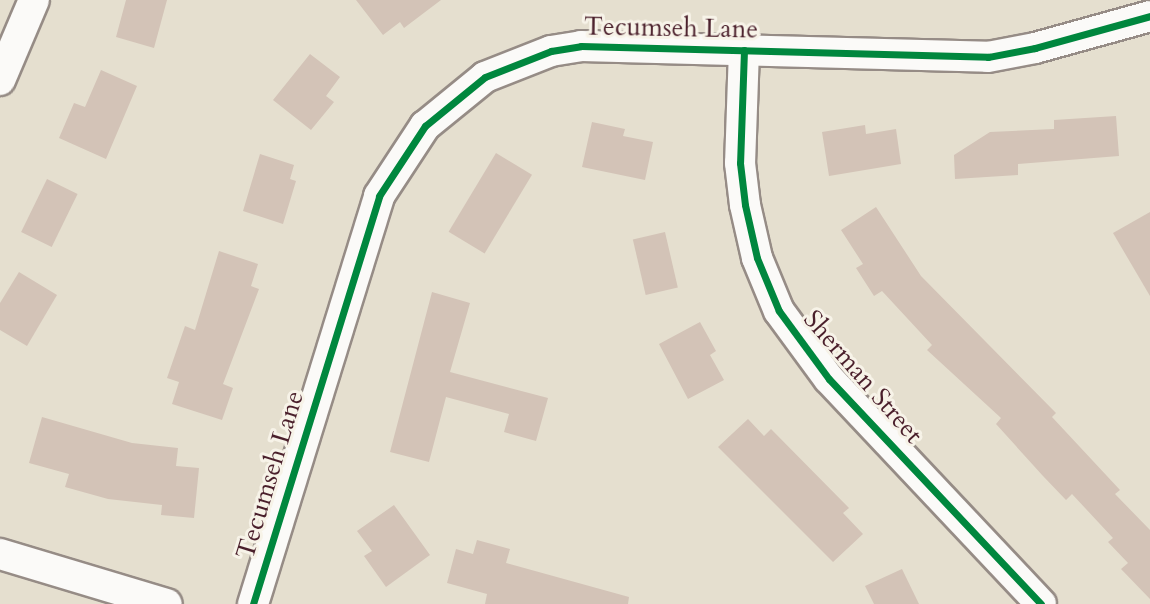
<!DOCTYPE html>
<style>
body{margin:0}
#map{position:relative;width:1150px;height:604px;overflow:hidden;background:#e5dfcf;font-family:Cardo,serif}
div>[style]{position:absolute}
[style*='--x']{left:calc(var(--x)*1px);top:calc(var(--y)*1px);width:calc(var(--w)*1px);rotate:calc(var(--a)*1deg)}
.building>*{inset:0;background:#d3c3b7;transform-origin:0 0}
.roads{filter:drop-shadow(2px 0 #968c86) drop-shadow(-2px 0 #968c86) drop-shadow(0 2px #968c86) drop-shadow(0 -2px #968c86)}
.minor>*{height:30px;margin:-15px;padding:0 15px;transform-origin:15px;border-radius:15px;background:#fbfaf8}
.cycleway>*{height:7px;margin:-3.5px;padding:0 3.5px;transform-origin:3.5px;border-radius:3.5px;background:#00873e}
span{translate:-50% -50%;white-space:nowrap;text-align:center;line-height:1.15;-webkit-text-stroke:6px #f7f3e8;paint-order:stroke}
.street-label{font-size:26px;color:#4a1f2b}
</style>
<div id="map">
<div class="building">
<i style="clip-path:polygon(126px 0,167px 0,154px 48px,116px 37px)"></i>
<i style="clip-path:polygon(356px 0,441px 0,404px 28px,400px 22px,383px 35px)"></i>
<i style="clip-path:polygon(310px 54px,340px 77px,326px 96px,334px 102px,311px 130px,273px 100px)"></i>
<i style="clip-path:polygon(101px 70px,137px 86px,106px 159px,59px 138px,74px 103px,85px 107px)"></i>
<i style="clip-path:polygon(1116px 116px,1119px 156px,1018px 164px,1018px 175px,955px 179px,954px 155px,990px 132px,1054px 129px,1054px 120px)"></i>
<i style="clip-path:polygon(592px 122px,625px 129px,623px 136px,653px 142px,645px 180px,582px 167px)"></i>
<i style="clip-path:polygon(865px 125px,866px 134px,896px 129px,901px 164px,829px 176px,822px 132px)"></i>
<i style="left:496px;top:153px;width:42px;height:92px;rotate:31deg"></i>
<i style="clip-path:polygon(260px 154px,294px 165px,290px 179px,296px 181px,283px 224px,243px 211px)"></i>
<i style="left:47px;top:179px;width:34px;height:59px;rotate:26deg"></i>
<i style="clip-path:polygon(876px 207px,921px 276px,1056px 413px,1052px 417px,1120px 490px,1115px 494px,1150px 530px,1150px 599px,1121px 569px,1128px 563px,1108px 542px,1113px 538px,1072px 494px,1066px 500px,1043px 476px,996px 424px,1001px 418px,927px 350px,932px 345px,882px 291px,874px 296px,856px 268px,863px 264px,841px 230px)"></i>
<i style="clip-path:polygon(1150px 212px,1150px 296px,1113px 233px)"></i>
<i style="left:665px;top:232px;width:57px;height:33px;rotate:77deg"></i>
<i style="clip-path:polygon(219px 251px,258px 264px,251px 286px,259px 289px,223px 384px,233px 388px,222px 420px,172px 404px,179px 382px,167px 378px,185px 326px,195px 330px)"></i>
<i style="clip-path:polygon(19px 272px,57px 295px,27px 346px,0 330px,0 303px)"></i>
<i style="clip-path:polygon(432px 292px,470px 303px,450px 372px,548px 398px,536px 441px,504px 432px,509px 414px,446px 397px,429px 462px,390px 452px)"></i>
<i style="clip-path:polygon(700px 322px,716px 351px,710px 355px,724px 380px,688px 399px,659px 344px)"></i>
<i style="clip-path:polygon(42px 417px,132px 443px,178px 448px,176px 466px,199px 468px,194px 518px,161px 515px,162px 505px,108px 499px,65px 487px,69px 474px,29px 463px)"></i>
<i style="clip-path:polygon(748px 419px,764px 436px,771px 429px,849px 508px,843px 513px,863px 534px,833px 562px,718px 447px)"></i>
<i style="clip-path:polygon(394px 505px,430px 555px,386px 587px,364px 556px,372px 551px,357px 531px)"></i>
<i style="clip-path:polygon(477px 540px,510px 549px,506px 563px,629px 597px,628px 604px,485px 604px,487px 594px,447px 583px,456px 549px,473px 554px)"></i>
<i style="clip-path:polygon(902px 569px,919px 604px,874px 604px,865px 586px)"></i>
</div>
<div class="roads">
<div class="minor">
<i style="--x:744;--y:50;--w:113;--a:92"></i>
<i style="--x:740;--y:163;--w:42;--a:83.2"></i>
<i style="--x:745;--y:205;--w:54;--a:77.2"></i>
<i style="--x:757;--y:258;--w:57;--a:67.5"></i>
<i style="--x:779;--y:311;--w:84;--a:53.7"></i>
<i style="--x:829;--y:379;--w:309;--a:46.7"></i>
<i style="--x:0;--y:80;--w:87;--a:-67"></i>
<i style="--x:0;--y:554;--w:174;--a:16.7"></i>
<i style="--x:253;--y:604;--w:427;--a:-72.8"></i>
<i style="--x:379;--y:196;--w:84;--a:-56.7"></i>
<i style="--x:425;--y:126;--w:77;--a:-39.2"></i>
<i style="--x:485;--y:77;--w:71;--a:-21.5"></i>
<i style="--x:551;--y:51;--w:30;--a:-9"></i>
<i style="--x:581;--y:46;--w:407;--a:1.5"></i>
<i style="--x:988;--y:57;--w:48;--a:-10.8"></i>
<i style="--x:1035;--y:48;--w:119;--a:-15.5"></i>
</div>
</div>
<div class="cycleway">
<i style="--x:744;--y:50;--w:113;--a:92"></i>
<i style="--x:740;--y:163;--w:42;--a:83.2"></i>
<i style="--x:745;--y:205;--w:54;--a:77.2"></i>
<i style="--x:757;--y:258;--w:57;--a:67.5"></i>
<i style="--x:779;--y:311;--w:84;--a:53.7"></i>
<i style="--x:829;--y:379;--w:309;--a:46.7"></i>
<i style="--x:253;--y:604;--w:427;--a:-72.8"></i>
<i style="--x:379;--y:196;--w:84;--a:-56.7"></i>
<i style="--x:425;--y:126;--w:77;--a:-39.2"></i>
<i style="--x:485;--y:77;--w:71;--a:-21.5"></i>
<i style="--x:551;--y:51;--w:30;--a:-9"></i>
<i style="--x:581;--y:46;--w:407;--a:1.5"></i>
<i style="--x:988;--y:57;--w:48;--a:-10.8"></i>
<i style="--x:1035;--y:48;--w:119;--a:-15.5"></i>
</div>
<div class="street-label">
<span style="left:671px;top:28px;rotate:1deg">Tecumseh Lane</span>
<span style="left:863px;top:377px;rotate:49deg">Sherman Street</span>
<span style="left:270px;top:475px;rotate:-73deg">Tecumseh Lane</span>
</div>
</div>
